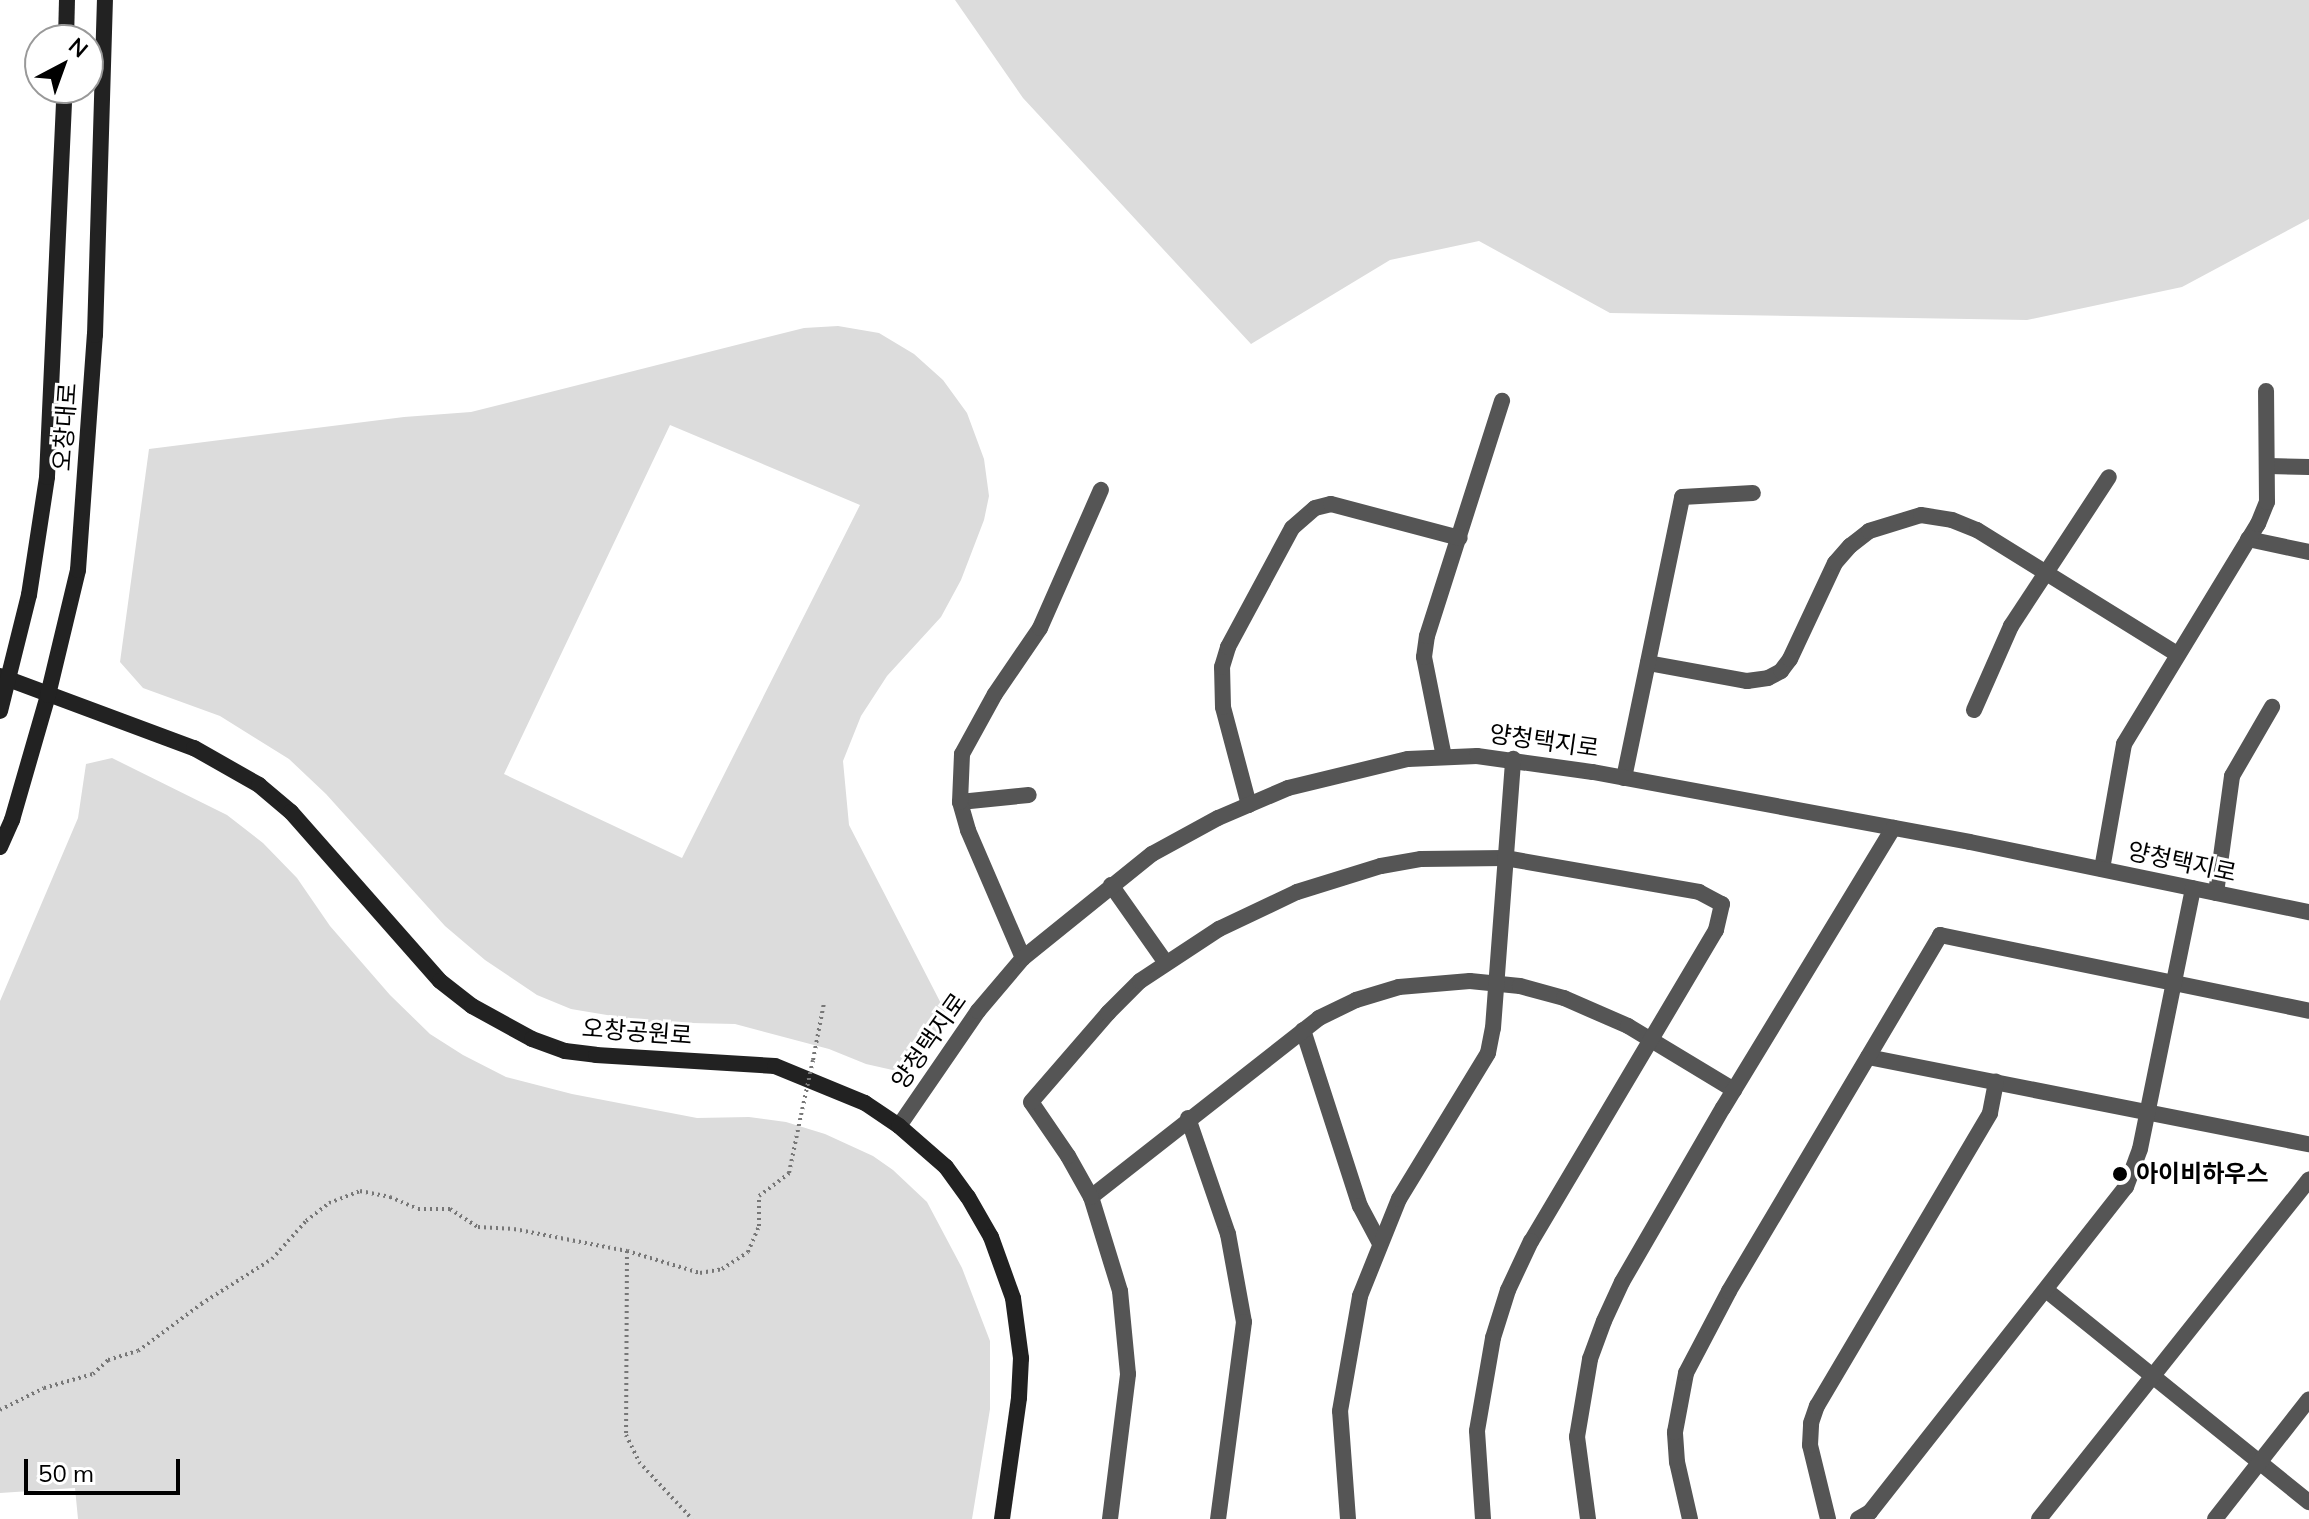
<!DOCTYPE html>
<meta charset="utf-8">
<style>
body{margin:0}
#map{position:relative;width:2309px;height:1519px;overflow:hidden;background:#fff;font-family:Mulish,"Noto Sans KR",sans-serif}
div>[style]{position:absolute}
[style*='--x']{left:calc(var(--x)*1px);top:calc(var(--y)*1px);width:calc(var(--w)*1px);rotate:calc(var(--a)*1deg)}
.green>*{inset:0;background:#dcdcdc}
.path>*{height:4px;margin-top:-2px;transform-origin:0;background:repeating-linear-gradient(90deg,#777 0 2px,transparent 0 6px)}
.street>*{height:16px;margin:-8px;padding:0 8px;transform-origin:8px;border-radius:8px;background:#555}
.secondary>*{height:16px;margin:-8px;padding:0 8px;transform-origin:8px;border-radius:8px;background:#222}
.path-bridge>*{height:4px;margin-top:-2px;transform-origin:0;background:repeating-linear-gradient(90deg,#777 0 2px,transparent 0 6px)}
.dots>*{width:22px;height:22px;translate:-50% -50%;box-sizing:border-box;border:4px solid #fff;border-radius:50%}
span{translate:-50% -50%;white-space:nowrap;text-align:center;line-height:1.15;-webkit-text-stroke:6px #fff;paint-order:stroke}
.street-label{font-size:24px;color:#000}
.poi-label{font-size:24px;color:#000;font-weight:700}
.left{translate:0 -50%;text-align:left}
.north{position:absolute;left:24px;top:24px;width:80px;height:80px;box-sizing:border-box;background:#fff;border:2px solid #999;border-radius:50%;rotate:41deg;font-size:22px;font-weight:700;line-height:32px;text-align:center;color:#000}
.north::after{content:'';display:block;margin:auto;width:28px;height:36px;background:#000;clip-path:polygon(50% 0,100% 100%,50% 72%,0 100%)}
.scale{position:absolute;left:24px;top:1459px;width:156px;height:36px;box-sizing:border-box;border:4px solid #000;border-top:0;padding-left:10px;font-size:24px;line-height:28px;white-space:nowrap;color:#000;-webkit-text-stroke:6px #fff;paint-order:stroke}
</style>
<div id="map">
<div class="green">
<i style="clip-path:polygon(955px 0,2309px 0,2309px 219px,2182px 287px,2027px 320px,1610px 313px,1479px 241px,1390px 260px,1251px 344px,1023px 98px)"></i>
<i style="clip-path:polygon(evenodd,838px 326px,879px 333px,914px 354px,943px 380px,967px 413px,984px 459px,989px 496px,984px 520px,961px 580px,941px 617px,887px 676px,861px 716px,843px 761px,849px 825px,949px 1019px,915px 1067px,897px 1071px,866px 1064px,829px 1049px,735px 1024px,649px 1022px,571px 1009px,537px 995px,485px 960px,445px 926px,326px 794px,289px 759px,220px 716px,143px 688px,120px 662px,149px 449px,404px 417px,471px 412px,804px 328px,838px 326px,670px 425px,860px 505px,682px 858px,504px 774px,670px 425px)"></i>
<i style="clip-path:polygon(112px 758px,227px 815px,263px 843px,297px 878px,330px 926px,390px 995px,430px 1034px,463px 1055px,506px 1077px,572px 1094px,697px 1118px,749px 1117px,786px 1122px,825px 1134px,873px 1156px,893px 1170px,927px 1202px,962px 1268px,990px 1341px,990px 1409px,972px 1519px,78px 1519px,75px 1488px,0 1493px,0 1001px,78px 818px,86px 764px)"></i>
</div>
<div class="path">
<i style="--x:813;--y:1060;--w:58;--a:-79.1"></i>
<i style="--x:627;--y:1251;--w:76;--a:16.8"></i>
<i style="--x:700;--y:1273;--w:22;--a:-10"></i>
<i style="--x:722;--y:1269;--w:31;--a:-33"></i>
<i style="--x:748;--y:1252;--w:28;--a:-67"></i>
<i style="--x:759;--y:1226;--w:30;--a:-90"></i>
<i style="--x:759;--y:1196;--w:38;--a:-37"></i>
<i style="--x:789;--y:1173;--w:59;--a:-78.3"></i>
<i style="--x:0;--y:1410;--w:49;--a:-26.6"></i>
<i style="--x:44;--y:1388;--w:51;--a:-15.9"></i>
<i style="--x:93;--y:1374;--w:21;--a:-43"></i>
<i style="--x:108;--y:1360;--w:31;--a:-17"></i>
<i style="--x:138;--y:1351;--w:79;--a:-36.7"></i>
<i style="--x:201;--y:1304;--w:84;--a:-32.4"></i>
<i style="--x:272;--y:1259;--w:51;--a:-48.2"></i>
<i style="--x:306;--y:1221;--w:29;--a:-38"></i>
<i style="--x:329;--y:1203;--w:33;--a:-21"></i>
<i style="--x:360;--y:1191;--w:31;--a:11"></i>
<i style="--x:390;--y:1197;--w:30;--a:23"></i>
<i style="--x:418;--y:1209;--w:32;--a:0"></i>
<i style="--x:450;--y:1209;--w:33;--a:33"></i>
<i style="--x:478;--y:1227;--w:36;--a:3"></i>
<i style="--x:514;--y:1229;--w:115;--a:11"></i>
<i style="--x:627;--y:1251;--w:184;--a:90.3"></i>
<i style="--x:626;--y:1435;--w:30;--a:64"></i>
<i style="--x:639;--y:1462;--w:78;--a:47.1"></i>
</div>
<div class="street">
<i style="--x:2269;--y:466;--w:40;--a:1.4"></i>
<i style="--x:2248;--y:539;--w:62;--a:12"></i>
<i style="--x:1648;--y:663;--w:101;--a:10.3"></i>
<i style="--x:1747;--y:681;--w:21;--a:-8"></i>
<i style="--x:1768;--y:678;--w:15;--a:-28"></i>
<i style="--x:1781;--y:671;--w:15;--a:-53"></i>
<i style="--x:1790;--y:659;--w:106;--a:-64.9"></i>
<i style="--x:1835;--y:563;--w:23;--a:-49"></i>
<i style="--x:1850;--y:546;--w:24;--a:-38"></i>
<i style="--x:1869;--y:531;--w:54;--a:-17.1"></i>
<i style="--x:1921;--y:515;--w:31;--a:9"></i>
<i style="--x:1952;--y:520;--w:27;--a:22"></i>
<i style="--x:1977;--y:530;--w:235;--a:31.8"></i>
<i style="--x:1974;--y:710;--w:92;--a:-66.2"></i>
<i style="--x:2011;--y:626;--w:178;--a:-56.7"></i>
<i style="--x:1444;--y:757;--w:102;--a:-101.3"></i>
<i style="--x:1424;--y:657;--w:21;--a:-82"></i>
<i style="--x:1427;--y:636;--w:247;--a:-72.3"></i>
<i style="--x:1624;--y:778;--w:287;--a:-78.3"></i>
<i style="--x:1682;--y:497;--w:71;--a:-3.2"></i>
<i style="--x:960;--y:802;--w:69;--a:-5.8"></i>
<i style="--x:1249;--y:805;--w:101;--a:-104.9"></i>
<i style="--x:1223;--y:707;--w:40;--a:-91.4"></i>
<i style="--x:1222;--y:667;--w:21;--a:-73"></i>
<i style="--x:1228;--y:647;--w:135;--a:-61.7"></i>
<i style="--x:1292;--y:528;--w:30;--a:-41"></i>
<i style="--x:1315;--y:508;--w:16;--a:-14"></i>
<i style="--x:1331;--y:504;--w:133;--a:14.8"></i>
<i style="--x:2102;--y:869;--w:127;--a:-80"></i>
<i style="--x:2124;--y:744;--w:258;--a:-58.7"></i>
<i style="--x:2258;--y:524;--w:24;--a:-68"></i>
<i style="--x:2267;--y:502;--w:111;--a:-90.5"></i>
<i style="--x:1111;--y:885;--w:95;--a:54.8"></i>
<i style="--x:2216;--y:893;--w:118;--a:-82.2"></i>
<i style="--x:2232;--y:776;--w:80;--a:-59.9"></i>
<i style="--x:1023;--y:958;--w:139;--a:-113.3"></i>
<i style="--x:968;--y:830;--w:29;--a:-106"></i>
<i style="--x:960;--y:802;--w:48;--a:-87.6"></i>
<i style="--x:962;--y:754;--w:68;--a:-61.2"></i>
<i style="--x:995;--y:694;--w:80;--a:-55.7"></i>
<i style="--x:1040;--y:628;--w:151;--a:-66.2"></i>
<i style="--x:1303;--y:1030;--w:185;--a:72.1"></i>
<i style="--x:1360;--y:1206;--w:40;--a:62"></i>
<i style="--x:1868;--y:1057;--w:449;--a:11.2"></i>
<i style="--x:1188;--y:1118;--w:123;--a:71"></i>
<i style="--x:1228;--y:1234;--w:89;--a:79.7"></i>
<i style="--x:1244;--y:1322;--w:199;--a:97.5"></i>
<i style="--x:899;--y:1126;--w:140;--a:-55.5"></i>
<i style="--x:978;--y:1011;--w:70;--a:-49.7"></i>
<i style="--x:1023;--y:958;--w:166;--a:-38.9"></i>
<i style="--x:1152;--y:854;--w:75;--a:-28.6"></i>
<i style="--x:1218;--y:818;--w:76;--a:-23.2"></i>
<i style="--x:1288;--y:788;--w:123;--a:-13.6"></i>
<i style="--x:1408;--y:759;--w:69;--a:-2.5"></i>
<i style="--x:1477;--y:756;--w:117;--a:7.9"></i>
<i style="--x:1593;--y:772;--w:383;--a:10.5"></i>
<i style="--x:1970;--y:842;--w:346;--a:11.7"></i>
<i style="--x:1091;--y:1197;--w:290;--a:-38.1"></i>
<i style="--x:1319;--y:1018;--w:41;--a:-25.9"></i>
<i style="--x:1356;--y:1000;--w:45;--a:-16.8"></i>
<i style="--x:1399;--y:987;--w:71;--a:-4.8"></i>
<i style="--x:1470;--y:981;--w:50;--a:5.7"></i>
<i style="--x:1520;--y:986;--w:46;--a:15.3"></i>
<i style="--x:1564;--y:998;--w:70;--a:23.6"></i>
<i style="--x:1628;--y:1026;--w:124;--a:31.1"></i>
<i style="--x:2046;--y:1290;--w:338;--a:38.9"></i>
<i style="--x:1110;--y:1519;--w:146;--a:-82.9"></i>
<i style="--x:1128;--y:1374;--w:83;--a:-95.5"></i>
<i style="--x:1120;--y:1291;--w:98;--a:-107.1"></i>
<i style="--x:1091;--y:1197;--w:47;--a:-119.3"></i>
<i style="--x:1068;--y:1156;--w:65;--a:-124.4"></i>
<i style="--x:1031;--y:1102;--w:118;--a:-49.1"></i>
<i style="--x:1108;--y:1013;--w:45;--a:-45"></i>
<i style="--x:1140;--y:981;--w:95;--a:-33.4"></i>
<i style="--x:1219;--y:929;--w:86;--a:-25.4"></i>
<i style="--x:1297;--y:892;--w:88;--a:-17.2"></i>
<i style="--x:1381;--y:866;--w:41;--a:-9.9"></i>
<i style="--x:1421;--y:859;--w:84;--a:-0.7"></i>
<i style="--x:1505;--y:858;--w:197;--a:9.9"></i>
<i style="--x:1699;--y:892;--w:26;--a:28"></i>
<i style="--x:1722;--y:904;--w:27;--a:103"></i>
<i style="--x:1716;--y:930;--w:362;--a:120.7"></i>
<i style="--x:1531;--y:1241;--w:54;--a:115.1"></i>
<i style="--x:1508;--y:1290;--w:50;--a:107.4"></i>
<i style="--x:1493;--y:1338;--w:94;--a:99.8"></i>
<i style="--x:1477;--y:1431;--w:88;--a:86.1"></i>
<i style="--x:1348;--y:1519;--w:108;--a:-94.2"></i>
<i style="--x:1340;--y:1411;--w:117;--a:-80.1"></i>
<i style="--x:1360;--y:1296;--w:105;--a:-68.1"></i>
<i style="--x:1399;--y:1199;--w:171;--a:-58.6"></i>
<i style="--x:1488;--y:1053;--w:25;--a:-79"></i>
<i style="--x:1493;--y:1028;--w:270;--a:-85.7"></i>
<i style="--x:1588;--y:1519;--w:83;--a:-97.6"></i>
<i style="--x:1577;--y:1437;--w:79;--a:-80.5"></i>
<i style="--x:1590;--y:1359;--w:40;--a:-69.8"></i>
<i style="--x:1604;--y:1321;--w:43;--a:-65.2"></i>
<i style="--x:1622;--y:1282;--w:201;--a:-59.9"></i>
<i style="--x:1723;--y:1108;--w:328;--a:-58.7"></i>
<i style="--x:1690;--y:1519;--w:58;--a:-102.8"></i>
<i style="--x:1677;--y:1462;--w:30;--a:-94"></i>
<i style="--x:1675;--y:1432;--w:60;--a:-79.4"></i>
<i style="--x:1686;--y:1373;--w:93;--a:-62.3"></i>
<i style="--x:1729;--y:1291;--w:414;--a:-59.3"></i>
<i style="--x:1940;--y:935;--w:377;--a:11.6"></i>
<i style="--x:1828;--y:1519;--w:76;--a:-103.7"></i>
<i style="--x:1810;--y:1445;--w:22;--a:-87"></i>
<i style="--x:1811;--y:1423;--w:18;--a:-71"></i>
<i style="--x:1817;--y:1406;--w:340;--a:-59.4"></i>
<i style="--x:1990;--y:1113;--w:32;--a:-79"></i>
<i style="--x:1858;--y:1519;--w:14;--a:-30"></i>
<i style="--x:1870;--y:1512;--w:414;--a:-51.8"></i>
<i style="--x:2126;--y:1187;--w:40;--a:-69.8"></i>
<i style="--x:2140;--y:1149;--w:266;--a:-78.5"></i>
<i style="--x:2039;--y:1519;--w:434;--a:-51.5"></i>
<i style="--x:2215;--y:1519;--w:152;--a:-51.9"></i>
</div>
<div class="secondary">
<i style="--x:66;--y:40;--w:40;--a:-88.6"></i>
<i style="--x:0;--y:676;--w:207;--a:20.4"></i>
<i style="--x:194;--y:748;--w:75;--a:29.6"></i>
<i style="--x:259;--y:785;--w:42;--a:40.2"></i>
<i style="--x:291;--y:812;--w:225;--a:48.6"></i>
<i style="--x:440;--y:981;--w:41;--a:38"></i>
<i style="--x:472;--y:1006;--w:68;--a:28.8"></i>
<i style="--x:532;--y:1039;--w:35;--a:20"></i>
<i style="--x:565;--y:1051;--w:31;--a:7"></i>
<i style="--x:596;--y:1055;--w:179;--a:3.5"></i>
<i style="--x:775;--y:1066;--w:97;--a:22.3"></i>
<i style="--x:865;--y:1103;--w:41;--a:34.1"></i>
<i style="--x:899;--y:1126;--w:62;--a:41.1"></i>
<i style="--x:946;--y:1167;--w:37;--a:54"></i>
<i style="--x:968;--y:1197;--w:46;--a:60.1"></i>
<i style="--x:991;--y:1237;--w:65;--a:70.2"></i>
<i style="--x:1013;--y:1298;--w:61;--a:82.4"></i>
<i style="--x:1021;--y:1358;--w:40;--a:92.9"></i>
<i style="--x:1019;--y:1398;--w:122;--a:98"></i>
<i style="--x:0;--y:711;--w:120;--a:-76"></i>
<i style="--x:29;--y:595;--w:119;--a:-81.3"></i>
<i style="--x:47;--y:477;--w:389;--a:-87.4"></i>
<i style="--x:0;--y:847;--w:30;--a:-66"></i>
<i style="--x:12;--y:820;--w:130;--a:-73.9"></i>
<i style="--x:48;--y:695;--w:129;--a:-76.5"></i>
<i style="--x:78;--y:570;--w:236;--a:-85.9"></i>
<i style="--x:95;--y:335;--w:335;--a:-88.3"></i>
</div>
<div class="path-bridge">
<i style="--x:801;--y:1115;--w:56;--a:-77.7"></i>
</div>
<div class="dots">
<i style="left:2120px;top:1174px;background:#000"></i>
</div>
<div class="street-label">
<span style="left:65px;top:427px;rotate:-86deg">오창대로</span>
<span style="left:1544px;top:741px;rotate:8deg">양청택지로</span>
<span style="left:2182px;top:862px;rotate:12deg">양청택지로</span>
<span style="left:637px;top:1032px;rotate:4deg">오창공원로</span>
<span style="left:929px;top:1041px;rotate:-55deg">양청택지로</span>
</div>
<div class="poi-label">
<span class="left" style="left:2136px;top:1174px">아이비하우스</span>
</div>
<div class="north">N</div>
<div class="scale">50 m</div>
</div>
